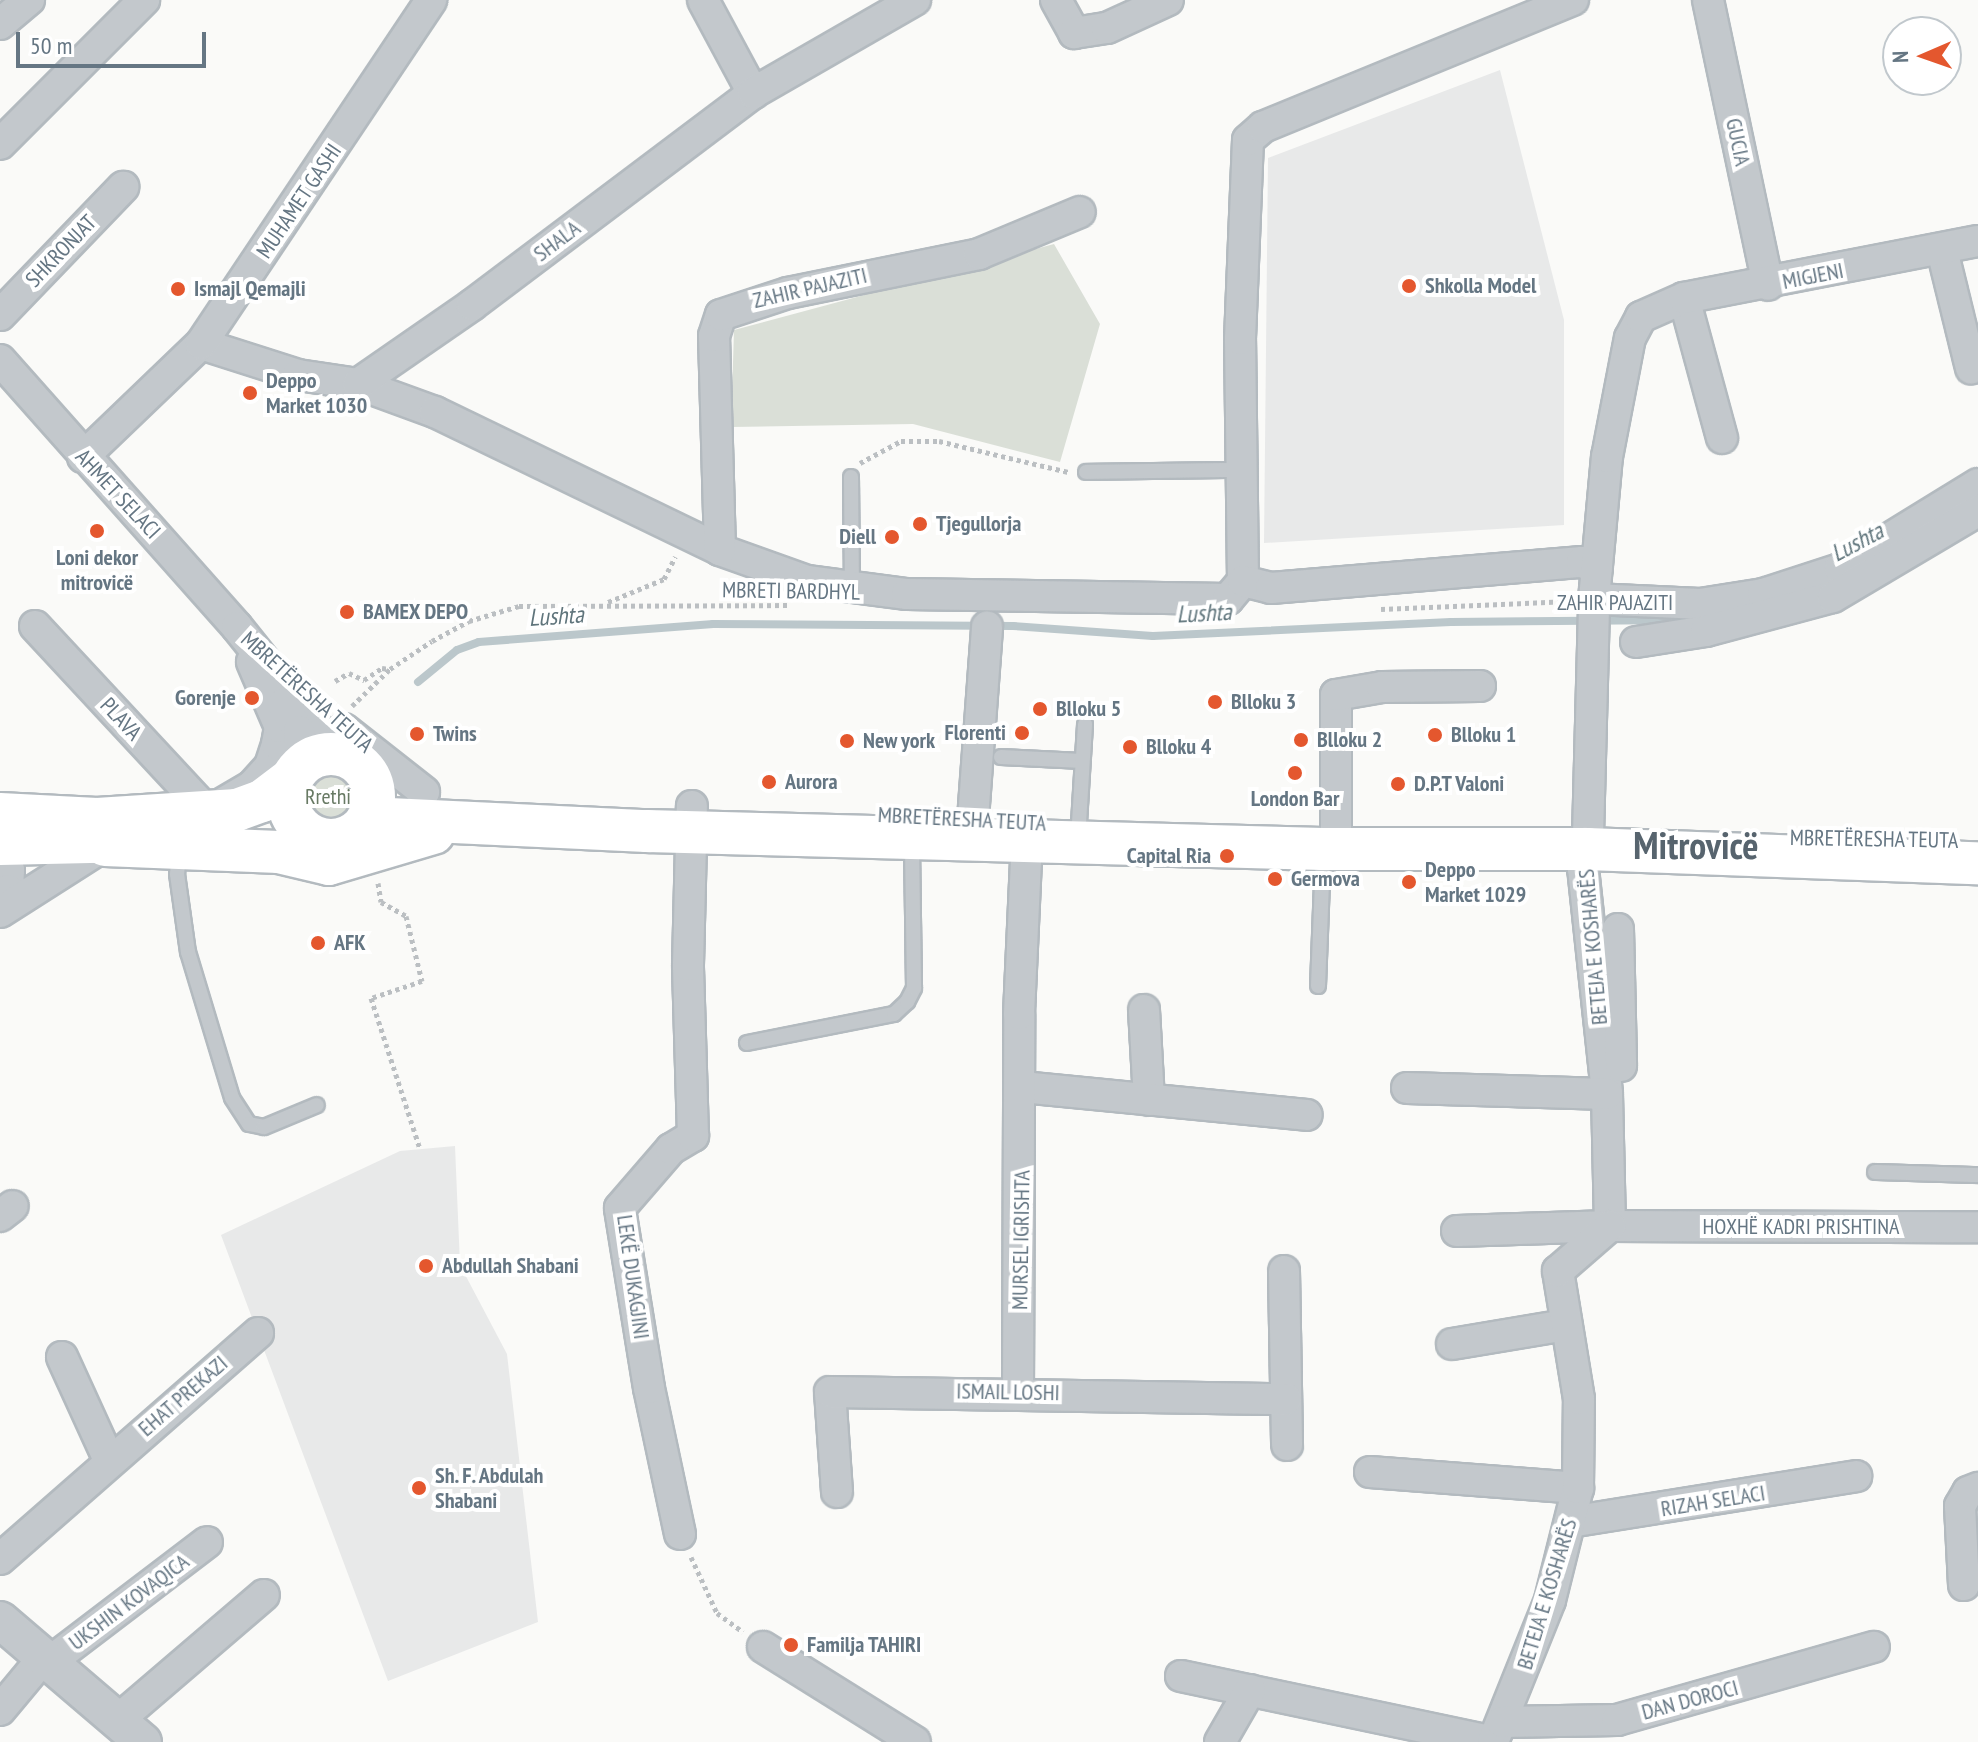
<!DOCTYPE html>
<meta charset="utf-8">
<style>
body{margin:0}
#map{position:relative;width:1978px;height:1742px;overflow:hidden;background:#fafaf8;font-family:"PT Sans Narrow",sans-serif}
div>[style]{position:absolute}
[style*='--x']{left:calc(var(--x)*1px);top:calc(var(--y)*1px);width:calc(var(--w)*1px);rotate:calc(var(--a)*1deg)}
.built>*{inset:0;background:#e8e9e9}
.green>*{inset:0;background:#dadfd7}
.round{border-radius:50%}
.stream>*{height:8px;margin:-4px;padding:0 4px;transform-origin:4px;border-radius:4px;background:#bbc7cb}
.path>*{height:5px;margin-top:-2.5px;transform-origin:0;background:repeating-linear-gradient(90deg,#bbbfc2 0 4px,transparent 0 8px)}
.roads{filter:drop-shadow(2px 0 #b3babf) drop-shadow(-2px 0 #b3babf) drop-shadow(0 2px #b3babf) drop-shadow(0 -2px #b3babf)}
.service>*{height:14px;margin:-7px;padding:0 7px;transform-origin:7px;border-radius:7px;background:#c3c8cc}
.minor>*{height:30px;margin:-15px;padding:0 15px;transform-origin:15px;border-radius:15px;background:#c3c8cc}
.tertiary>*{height:36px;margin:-18px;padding:0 18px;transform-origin:18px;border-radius:18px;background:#c3c8cc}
.secondary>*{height:42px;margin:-21px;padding:0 21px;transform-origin:21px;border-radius:21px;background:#fff}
.secondary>.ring{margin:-21px;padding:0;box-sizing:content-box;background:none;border:42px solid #fff;border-radius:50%}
.dots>*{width:22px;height:22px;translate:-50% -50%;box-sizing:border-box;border:4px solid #fff;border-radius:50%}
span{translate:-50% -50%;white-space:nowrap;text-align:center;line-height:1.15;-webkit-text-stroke:8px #fff;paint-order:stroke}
.street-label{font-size:22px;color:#657683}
.poi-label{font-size:22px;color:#657683;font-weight:700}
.left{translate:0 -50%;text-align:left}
.right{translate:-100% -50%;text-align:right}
.park-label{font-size:22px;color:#687a64}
.water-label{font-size:24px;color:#60757c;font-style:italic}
.town-label{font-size:38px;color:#57646e;font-weight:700}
.north{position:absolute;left:1882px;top:16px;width:80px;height:80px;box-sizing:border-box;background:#fff;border:2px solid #c1c8cd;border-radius:50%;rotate:268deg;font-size:22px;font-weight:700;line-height:32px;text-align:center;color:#657683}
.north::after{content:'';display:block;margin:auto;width:28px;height:36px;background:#e4572e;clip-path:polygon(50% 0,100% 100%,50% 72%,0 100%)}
.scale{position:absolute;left:16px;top:32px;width:190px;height:36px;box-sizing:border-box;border:4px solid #657683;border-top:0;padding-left:10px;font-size:24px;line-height:28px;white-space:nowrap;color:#657683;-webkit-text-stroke:6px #fff;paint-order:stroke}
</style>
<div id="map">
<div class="built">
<i style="clip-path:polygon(1500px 70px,1564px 320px,1564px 525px,1264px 543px,1268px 158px)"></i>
<i style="clip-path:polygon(455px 1146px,460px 1265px,507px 1354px,538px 1622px,388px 1681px,221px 1235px,400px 1151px)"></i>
</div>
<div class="green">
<i style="clip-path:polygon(1054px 244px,1100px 324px,1060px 462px,913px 424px,731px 427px,734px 330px)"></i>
<i class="round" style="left:300px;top:768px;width:58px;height:58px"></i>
</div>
<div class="stream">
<i style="--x:418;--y:682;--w:50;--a:-39.4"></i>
<i style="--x:457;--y:650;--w:23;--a:-20"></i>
<i style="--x:479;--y:642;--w:235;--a:-4.4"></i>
<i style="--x:713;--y:624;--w:300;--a:0.4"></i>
<i style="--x:1013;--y:626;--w:140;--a:4.1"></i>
<i style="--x:1153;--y:636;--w:298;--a:-2.7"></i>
<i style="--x:1451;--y:622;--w:234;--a:-0.5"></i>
</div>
<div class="path">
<i style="--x:860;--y:463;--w:47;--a:-28.2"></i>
<i style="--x:901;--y:441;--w:38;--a:0"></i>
<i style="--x:939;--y:441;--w:133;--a:13.5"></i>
<i style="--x:608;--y:602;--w:61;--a:-22.3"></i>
<i style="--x:664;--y:579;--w:25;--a:-63"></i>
<i style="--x:1381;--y:609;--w:189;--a:-2.4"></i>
<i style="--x:335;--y:681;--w:16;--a:-30"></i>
<i style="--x:349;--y:673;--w:17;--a:25"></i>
<i style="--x:364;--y:680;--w:22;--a:-34"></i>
<i style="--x:382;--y:668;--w:7;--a:8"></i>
<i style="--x:352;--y:706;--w:53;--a:-44.2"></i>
<i style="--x:390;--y:669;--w:50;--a:-33.7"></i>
<i style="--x:432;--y:641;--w:42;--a:-28.4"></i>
<i style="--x:469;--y:621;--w:52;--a:-16.7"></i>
<i style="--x:519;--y:606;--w:268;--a:-0.2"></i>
<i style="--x:378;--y:883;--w:19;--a:81"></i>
<i style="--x:381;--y:902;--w:29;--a:29"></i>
<i style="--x:406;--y:916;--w:67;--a:76.2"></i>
<i style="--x:422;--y:981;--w:54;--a:161.6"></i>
<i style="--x:371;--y:998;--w:159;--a:72"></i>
<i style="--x:691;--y:1557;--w:62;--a:65.1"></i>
<i style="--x:717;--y:1613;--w:32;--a:36"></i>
</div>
<div class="roads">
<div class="service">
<i style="--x:1086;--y:472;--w:152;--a:-0.8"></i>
<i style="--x:851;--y:477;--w:110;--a:89.5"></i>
<i style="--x:1001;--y:757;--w:81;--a:2.8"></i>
<i style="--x:1079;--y:823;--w:99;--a:-86.5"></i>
<i style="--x:179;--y:852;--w:22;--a:95"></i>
<i style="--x:177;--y:874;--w:79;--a:82"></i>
<i style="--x:188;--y:952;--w:152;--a:73.2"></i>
<i style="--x:232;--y:1098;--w:31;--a:57"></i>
<i style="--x:249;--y:1124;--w:15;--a:11"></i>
<i style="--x:264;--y:1127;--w:57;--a:-22.5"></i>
<i style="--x:1318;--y:986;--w:133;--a:-87.8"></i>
<i style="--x:747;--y:1043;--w:150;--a:-11.2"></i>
<i style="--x:894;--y:1014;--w:18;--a:-43"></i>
<i style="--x:907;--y:1002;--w:16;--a:-63"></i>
<i style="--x:914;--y:988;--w:145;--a:-90.8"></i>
<i style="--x:1875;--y:1172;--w:103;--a:1.7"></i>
</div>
<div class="minor">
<i style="--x:703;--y:0;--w:106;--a:61.7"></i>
<i style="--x:1056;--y:0;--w:38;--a:61"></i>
<i style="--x:1074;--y:33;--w:33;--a:-9"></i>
<i style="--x:1107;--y:28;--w:67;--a:-24.7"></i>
<i style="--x:1708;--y:0;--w:291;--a:78.1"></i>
<i style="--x:0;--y:24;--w:38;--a:-40"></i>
<i style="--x:0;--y:144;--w:204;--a:-45"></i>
<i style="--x:1942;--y:250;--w:122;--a:76.2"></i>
<i style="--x:1684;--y:298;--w:145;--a:74.8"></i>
<i style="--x:0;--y:315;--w:178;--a:-46.1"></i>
<i style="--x:201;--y:344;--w:102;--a:17.7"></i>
<i style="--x:298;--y:375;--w:61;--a:8.5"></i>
<i style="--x:358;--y:384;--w:82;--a:20"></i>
<i style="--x:435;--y:412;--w:317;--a:25.8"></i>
<i style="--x:720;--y:550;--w:92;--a:19.6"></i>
<i style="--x:807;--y:581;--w:101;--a:7.4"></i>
<i style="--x:907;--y:594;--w:321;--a:0.9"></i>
<i style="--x:1228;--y:599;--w:23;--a:-50"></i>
<i style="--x:1243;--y:581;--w:242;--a:-90.7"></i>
<i style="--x:1240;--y:339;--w:199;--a:-87.7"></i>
<i style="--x:1248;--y:140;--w:20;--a:-41"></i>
<i style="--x:1263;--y:127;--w:335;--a:-22.3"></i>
<i style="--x:0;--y:360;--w:357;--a:48.4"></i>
<i style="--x:237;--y:627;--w:136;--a:51.3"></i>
<i style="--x:322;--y:733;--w:43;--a:40.3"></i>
<i style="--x:358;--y:384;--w:139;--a:-34.7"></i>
<i style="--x:472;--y:305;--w:352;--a:-37"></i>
<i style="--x:753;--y:93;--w:187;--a:-29.9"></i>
<i style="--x:83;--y:457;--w:163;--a:-43.8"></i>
<i style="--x:201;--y:344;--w:414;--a:-56.2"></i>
<i style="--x:720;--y:550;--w:214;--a:-91.6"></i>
<i style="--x:714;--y:336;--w:22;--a:-72"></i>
<i style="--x:721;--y:315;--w:71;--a:-18.2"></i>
<i style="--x:788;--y:293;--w:195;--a:-11.5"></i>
<i style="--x:979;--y:254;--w:109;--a:-22.6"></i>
<i style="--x:1243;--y:581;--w:29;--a:14"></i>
<i style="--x:1271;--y:588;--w:312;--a:-4.8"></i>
<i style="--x:1582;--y:562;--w:16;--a:22"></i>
<i style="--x:1594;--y:599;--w:106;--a:2.7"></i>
<i style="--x:1700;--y:604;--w:64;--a:-9"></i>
<i style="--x:1763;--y:594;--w:81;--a:-18"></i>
<i style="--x:1840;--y:569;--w:162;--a:-31.6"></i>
<i style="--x:35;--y:626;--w:254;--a:47.1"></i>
<i style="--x:208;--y:812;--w:51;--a:-30.6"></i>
<i style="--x:252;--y:786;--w:27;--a:-48"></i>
<i style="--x:270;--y:766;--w:23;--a:-72"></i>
<i style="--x:277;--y:744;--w:17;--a:-80"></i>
<i style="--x:280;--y:727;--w:71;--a:-113.3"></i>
<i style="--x:1636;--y:642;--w:71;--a:-8.9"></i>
<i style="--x:1706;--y:631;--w:131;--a:-15"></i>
<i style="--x:1833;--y:597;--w:169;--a:-30.7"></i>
<i style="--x:283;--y:704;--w:31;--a:59"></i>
<i style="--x:299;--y:731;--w:34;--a:85"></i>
<i style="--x:344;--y:729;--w:102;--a:38.2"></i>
<i style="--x:973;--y:819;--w:193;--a:-85.8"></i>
<i style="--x:1336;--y:829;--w:134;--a:-90"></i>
<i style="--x:1336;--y:695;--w:47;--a:-9.9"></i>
<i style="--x:1382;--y:687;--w:98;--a:-0.6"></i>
<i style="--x:1588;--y:836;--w:237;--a:-88.5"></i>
<i style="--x:1594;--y:599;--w:143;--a:-84.8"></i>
<i style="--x:1607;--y:457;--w:121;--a:-79.1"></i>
<i style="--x:1630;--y:338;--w:24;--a:-62"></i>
<i style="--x:1641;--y:317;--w:47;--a:-23.8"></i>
<i style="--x:1684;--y:298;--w:299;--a:-11"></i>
<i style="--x:1588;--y:849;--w:20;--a:105"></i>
<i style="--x:1583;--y:868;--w:227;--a:83.9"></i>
<i style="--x:1607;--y:1094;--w:132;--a:88.7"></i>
<i style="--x:0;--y:862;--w:12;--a:42"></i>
<i style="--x:9;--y:870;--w:20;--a:93"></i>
<i style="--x:8;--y:890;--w:14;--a:124"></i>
<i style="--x:0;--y:912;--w:125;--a:-32.5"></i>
<i style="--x:1618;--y:929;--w:137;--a:88.7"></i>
<i style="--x:1144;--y:1010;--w:90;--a:86.8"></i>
<i style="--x:1022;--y:1087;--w:286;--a:5.6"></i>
<i style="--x:1407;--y:1088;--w:200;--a:1.7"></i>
<i style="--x:0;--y:1216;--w:16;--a:-38"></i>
<i style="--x:1457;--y:1231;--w:153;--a:-1.9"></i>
<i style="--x:1610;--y:1226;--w:368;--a:0.2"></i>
<i style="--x:1284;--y:1271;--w:174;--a:89"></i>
<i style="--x:1452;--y:1344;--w:116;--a:-9.5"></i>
<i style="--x:62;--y:1357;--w:113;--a:65.5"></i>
<i style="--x:1018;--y:1392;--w:378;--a:-89.8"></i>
<i style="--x:1019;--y:1014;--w:173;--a:-87.4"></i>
<i style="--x:1370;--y:1472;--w:209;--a:4.4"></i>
<i style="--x:837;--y:1492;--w:100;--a:-94"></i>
<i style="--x:830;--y:1392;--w:456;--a:0.9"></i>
<i style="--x:1570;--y:1522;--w:290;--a:-9.1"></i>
<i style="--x:680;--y:1534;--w:149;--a:-102"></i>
<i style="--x:649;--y:1388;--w:182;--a:-99.2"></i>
<i style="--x:620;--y:1208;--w:78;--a:-49.2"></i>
<i style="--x:671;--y:1149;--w:26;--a:-31"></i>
<i style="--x:693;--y:1136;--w:171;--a:-91.7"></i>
<i style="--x:688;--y:965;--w:159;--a:-88.6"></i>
<i style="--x:0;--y:1559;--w:343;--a:-41.2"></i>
<i style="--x:1964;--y:1585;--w:79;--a:-92.9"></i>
<i style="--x:1960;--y:1506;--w:16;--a:-60"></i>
<i style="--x:1968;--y:1492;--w:11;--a:-22"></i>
<i style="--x:763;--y:1647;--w:179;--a:32"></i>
<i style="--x:51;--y:1661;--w:196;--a:-37.3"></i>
<i style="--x:1181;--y:1676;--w:319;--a:11.9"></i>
<i style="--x:1493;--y:1742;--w:153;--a:-68.1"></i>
<i style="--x:1550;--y:1600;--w:115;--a:-76"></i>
<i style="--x:1578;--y:1488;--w:89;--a:-89.4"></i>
<i style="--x:1579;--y:1399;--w:130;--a:-99.3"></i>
<i style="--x:1558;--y:1271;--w:69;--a:-40.9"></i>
<i style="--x:0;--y:1710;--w:70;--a:-50.2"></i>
<i style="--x:118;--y:1720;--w:192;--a:-40.6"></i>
<i style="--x:1502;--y:1722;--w:115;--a:-1"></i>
<i style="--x:1617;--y:1720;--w:267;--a:-15.9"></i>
<i style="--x:1220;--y:1742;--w:60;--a:-60"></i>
</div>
<div class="tertiary">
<i style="--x:0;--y:1620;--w:188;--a:40.5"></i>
</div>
<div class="secondary">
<i class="ring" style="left:288px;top:754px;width:44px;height:44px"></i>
<i style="--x:0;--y:814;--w:97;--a:3"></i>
<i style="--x:97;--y:819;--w:140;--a:-3.7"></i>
<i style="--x:237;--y:810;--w:27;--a:-20"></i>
<i style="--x:262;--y:801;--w:38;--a:-37"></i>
<i style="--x:368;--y:818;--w:279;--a:2.7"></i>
<i style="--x:647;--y:831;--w:676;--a:1.53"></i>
<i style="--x:1323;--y:849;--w:265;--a:0"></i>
<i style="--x:1588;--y:849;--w:390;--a:2.1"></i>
<i style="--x:0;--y:844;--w:135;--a:-1.3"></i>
<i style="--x:105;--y:845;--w:174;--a:2.3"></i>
<i style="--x:279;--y:852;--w:51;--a:13.5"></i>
<i style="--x:329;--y:864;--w:109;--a:-16.6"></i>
</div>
</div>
<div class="dots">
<i style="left:1409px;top:286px;background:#e4572e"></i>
<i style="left:178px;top:289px;background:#e4572e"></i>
<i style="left:250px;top:393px;background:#e4572e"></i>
<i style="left:920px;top:524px;background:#e4572e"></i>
<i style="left:97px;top:531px;background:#e4572e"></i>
<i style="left:892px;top:537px;background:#e4572e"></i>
<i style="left:347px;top:612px;background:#e4572e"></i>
<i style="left:252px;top:698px;background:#e4572e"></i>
<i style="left:1215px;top:702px;background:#e4572e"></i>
<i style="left:1040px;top:709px;background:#e4572e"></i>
<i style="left:1022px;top:733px;background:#e4572e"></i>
<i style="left:417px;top:734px;background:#e4572e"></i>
<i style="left:1435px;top:735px;background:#e4572e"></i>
<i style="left:1301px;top:740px;background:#e4572e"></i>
<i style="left:847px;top:741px;background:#e4572e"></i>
<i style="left:1130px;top:747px;background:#e4572e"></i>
<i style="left:1295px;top:773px;background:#e4572e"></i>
<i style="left:769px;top:782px;background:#e4572e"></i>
<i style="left:1398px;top:784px;background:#e4572e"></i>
<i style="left:1227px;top:856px;background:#e4572e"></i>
<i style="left:1275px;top:879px;background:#e4572e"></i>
<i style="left:1409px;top:882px;background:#e4572e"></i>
<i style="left:318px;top:943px;background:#e4572e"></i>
<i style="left:426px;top:1266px;background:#e4572e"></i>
<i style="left:419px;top:1488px;background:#e4572e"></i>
<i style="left:791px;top:1645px;background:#e4572e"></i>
</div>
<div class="street-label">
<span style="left:1738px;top:142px;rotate:78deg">GUCIA</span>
<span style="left:299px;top:201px;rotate:-56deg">MUHAMET GASHI</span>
<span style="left:557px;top:241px;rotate:-37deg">SHALA</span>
<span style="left:61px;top:251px;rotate:-46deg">SHKRONJAT</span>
<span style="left:1813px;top:276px;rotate:-11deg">MIGJENI</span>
<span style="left:810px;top:288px;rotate:-13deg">ZAHIR PAJAZITI</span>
<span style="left:118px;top:494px;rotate:47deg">AHMET SELACI</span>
<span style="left:791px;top:591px;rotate:1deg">MBRETI BARDHYL</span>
<span style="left:1615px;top:603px">ZAHIR PAJAZITI</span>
<span style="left:307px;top:692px;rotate:42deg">MBRETËRESHA TEUTA</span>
<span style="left:121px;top:719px;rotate:47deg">PLAVA</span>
<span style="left:962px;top:819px;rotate:3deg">MBRETËRESHA TEUTA</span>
<span style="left:1874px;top:839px;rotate:1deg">MBRETËRESHA TEUTA</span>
<span style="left:1593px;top:947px;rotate:-95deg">BETEJA E KOSHARËS</span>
<span style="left:1801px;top:1227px">HOXHË KADRI PRISHTINA</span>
<span style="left:1021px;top:1240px;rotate:-89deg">MURSEL IGRISHTA</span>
<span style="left:633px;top:1277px;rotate:82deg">LEKË DUKAGJINI</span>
<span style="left:1008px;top:1392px;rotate:1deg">ISMAIL LOSHI</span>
<span style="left:183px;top:1396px;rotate:-41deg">EHAT PREKAZI</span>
<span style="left:1713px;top:1501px;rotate:-9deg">RIZAH SELACI</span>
<span style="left:1547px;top:1594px;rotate:-73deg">BETEJA E KOSHARËS</span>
<span style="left:129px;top:1602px;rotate:-37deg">UKSHIN KOVAQICA</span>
<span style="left:1690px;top:1700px;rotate:-15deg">DAN DOROCI</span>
</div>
<div class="poi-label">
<span class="left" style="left:1425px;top:286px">Shkolla Model</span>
<span class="left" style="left:194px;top:289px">Ismajl Qemajli</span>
<span class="left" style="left:266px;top:393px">Deppo<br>Market 1030</span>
<span class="left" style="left:936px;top:524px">Tjegullorja</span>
<span class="right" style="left:876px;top:537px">Diell</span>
<span style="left:97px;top:570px">Loni dekor<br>mitrovicë</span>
<span class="left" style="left:363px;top:612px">BAMEX DEPO</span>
<span class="right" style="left:236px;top:698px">Gorenje</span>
<span class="left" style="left:1231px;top:702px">Blloku 3</span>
<span class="left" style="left:1056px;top:709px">Blloku 5</span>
<span class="right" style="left:1006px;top:733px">Florenti</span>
<span class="left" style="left:433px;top:734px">Twins</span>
<span class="left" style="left:1451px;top:735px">Blloku 1</span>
<span class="left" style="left:1317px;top:740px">Blloku 2</span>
<span class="left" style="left:863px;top:741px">New york</span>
<span class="left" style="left:1146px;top:747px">Blloku 4</span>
<span class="left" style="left:785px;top:782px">Aurora</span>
<span class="left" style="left:1414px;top:784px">D.P.T Valoni</span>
<span style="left:1295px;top:799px">London Bar</span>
<span class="right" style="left:1211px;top:856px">Capital Ria</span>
<span class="left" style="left:1425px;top:882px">Deppo<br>Market 1029</span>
<span class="left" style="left:1291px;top:879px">Germova</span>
<span class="left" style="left:334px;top:943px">AFK</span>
<span class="left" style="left:442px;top:1266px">Abdullah Shabani</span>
<span class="left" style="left:435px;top:1488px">Sh. F. Abdulah<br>Shabani</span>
<span class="left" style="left:807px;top:1645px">Familja TAHIRI</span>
</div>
<div class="park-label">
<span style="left:328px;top:797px">Rrethi</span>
</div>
<div class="water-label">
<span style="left:1857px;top:542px;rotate:-28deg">Lushta</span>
<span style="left:1204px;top:613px;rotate:-3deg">Lushta</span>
<span style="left:556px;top:616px;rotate:-4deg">Lushta</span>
</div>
<div class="town-label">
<span style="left:1696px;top:845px">Mitrovicë</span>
</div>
<div class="north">N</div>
<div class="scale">50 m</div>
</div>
